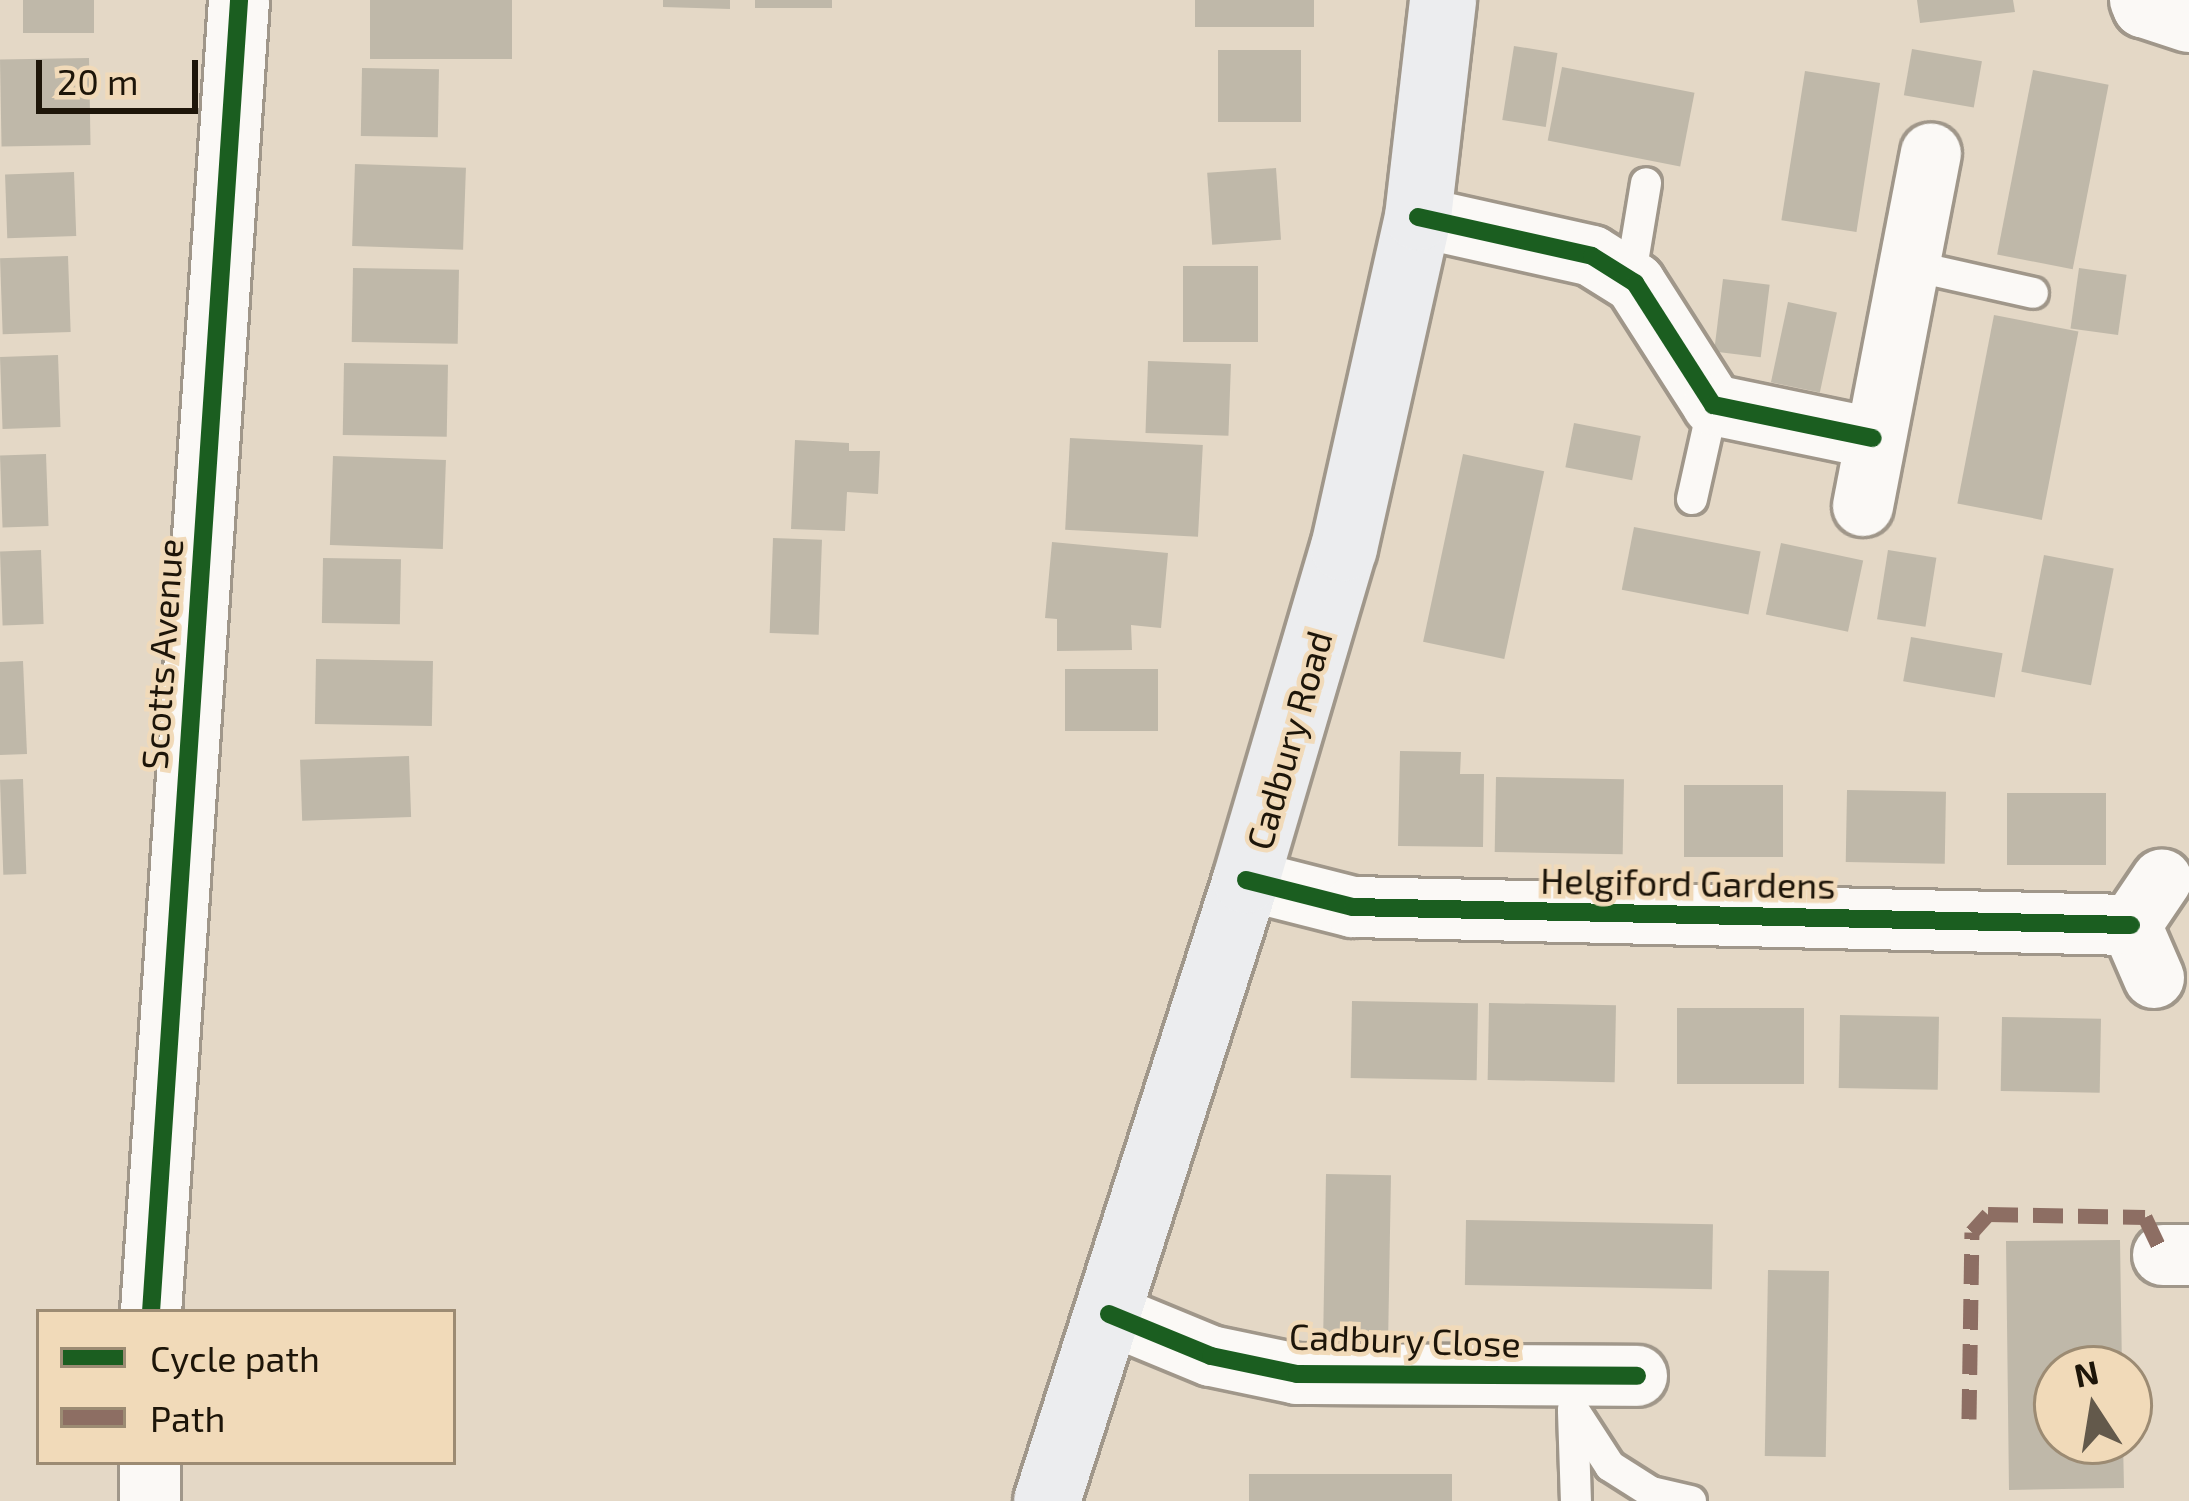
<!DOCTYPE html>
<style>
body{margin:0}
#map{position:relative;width:2189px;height:1501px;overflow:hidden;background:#e4d8c6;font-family:"Exo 2",sans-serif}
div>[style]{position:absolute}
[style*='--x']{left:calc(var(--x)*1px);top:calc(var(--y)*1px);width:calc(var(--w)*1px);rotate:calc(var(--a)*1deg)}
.building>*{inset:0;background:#bfb8a9;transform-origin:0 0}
.roads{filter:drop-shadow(3px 0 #a0978a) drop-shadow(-3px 0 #a0978a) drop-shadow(0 3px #a0978a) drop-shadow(0 -3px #a0978a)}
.lane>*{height:30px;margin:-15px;padding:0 15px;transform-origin:15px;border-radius:15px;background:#fbf9f6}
.street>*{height:60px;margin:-30px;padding:0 30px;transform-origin:30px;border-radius:30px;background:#fbf9f6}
.primary>*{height:66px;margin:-33px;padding:0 33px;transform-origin:33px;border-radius:33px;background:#ecedef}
.quiet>*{height:15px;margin-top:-7.5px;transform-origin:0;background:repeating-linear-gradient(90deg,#8d6e63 0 30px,transparent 0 45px)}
.cycleway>*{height:18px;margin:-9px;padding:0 9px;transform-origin:9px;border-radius:9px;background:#1b5e20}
span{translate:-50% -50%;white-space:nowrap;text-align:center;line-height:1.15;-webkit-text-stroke:9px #f1dab9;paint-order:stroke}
.street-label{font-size:36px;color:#1d1509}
.legend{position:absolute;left:36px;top:1309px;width:420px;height:156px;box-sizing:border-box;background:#f1dab9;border:3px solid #9c8b73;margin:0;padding:15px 21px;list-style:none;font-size:36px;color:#1d1509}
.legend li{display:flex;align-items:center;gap:24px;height:60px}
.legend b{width:60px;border:3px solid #9c8b73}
.north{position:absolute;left:2033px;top:1345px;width:120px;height:120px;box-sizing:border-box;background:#f1dab9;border:3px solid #9c8b73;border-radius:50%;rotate:348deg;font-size:33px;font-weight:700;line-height:48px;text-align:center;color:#1d1509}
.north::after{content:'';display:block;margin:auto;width:42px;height:54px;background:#63594b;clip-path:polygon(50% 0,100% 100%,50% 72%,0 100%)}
.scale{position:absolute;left:36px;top:60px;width:162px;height:54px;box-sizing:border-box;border:6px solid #1d1509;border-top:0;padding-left:15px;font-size:36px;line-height:42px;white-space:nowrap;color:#1d1509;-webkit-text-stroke:9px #f1dab9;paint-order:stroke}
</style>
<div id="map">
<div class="building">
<i style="left:23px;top:0;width:71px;height:33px"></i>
<i style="left:370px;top:0;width:142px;height:59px"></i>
<i style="clip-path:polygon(663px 0,730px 0,730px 9px,663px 7px)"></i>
<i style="left:755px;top:0;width:77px;height:8px"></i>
<i style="left:1195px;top:0;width:119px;height:27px"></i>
<i style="clip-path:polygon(1917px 0,2013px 0,2015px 12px,1920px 23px)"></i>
<i style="left:1514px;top:46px;width:44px;height:75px;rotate:9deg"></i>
<i style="left:1912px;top:49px;width:71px;height:47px;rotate:10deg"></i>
<i style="left:1218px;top:50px;width:83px;height:72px"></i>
<i style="left:89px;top:58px;width:87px;height:89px;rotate:89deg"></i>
<i style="left:1562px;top:67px;width:135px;height:75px;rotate:11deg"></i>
<i style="left:362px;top:68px;width:77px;height:68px;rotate:1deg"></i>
<i style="left:2033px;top:70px;width:77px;height:188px;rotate:11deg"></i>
<i style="left:1805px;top:71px;width:76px;height:151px;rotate:9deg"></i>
<i style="left:355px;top:164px;width:111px;height:82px;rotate:2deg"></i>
<i style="left:1276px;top:168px;width:72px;height:69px;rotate:86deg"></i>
<i style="left:74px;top:172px;width:64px;height:69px;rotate:88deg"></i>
<i style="left:68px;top:256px;width:76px;height:68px;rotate:88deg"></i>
<i style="left:1183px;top:266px;width:75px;height:76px"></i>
<i style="left:353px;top:268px;width:106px;height:74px;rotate:1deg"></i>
<i style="left:2079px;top:268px;width:48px;height:61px;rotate:8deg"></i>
<i style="left:1723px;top:279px;width:47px;height:73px;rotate:7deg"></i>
<i style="left:1788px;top:302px;width:50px;height:82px;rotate:12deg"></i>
<i style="left:1994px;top:315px;width:86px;height:192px;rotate:11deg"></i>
<i style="left:58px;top:355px;width:72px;height:58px;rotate:88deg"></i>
<i style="left:1148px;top:361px;width:83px;height:72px;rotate:2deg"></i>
<i style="left:344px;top:363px;width:104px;height:72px;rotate:1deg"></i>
<i style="left:1574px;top:423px;width:68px;height:45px;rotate:11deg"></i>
<i style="left:1070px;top:438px;width:133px;height:92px;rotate:3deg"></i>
<i style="clip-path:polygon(795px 440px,849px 443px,849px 451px,880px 451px,878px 494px,847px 492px,845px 531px,791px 529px)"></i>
<i style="left:46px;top:454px;width:72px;height:46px;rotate:88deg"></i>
<i style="left:1463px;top:454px;width:83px;height:192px;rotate:12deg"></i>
<i style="left:333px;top:456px;width:113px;height:89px;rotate:2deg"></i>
<i style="left:1634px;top:527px;width:129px;height:64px;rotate:11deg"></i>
<i style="left:773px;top:538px;width:49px;height:95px;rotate:2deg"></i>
<i style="clip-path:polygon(1052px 542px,1168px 553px,1161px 628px,1131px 625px,1132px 650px,1057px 651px,1057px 619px,1045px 618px)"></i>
<i style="left:1781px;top:543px;width:84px;height:73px;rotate:12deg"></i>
<i style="left:41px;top:550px;width:74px;height:41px;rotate:88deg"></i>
<i style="left:1888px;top:550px;width:49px;height:70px;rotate:9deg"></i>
<i style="left:2044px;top:555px;width:71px;height:119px;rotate:11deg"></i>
<i style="left:323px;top:558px;width:78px;height:65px;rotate:1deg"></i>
<i style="left:1911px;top:637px;width:93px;height:45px;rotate:10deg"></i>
<i style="left:316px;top:659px;width:117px;height:65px;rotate:1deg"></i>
<i style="clip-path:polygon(23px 661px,27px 754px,0 755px,0 662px)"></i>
<i style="left:1158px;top:669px;width:62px;height:93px;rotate:90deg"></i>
<i style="clip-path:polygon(1400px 751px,1461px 752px,1460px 774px,1484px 774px,1483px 847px,1398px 846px)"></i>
<i style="left:409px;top:756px;width:61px;height:109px;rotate:88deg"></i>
<i style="left:1496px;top:777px;width:128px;height:75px;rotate:1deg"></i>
<i style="left:23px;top:779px;width:95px;height:23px;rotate:88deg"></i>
<i style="left:1684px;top:785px;width:99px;height:72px"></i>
<i style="left:1847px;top:790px;width:99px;height:72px;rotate:1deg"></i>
<i style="left:2007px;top:793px;width:99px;height:72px"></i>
<i style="left:1352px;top:1001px;width:126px;height:77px;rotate:1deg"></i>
<i style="left:1489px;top:1003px;width:127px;height:77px;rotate:1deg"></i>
<i style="left:1677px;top:1008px;width:127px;height:76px"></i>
<i style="left:1840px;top:1015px;width:99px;height:73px;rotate:1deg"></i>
<i style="left:2002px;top:1017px;width:99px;height:74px;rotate:1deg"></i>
<i style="left:1326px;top:1174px;width:65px;height:166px;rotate:1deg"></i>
<i style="left:1466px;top:1220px;width:247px;height:65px;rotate:1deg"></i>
<i style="clip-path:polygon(2120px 1240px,2122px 1369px,2057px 1369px,2057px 1441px,2123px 1441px,2124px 1488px,2009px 1490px,2006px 1241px)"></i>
<i style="left:1768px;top:1270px;width:61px;height:186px;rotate:1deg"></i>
<i style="left:1452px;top:1474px;width:27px;height:203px;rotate:90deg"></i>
</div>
<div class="roads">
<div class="lane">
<i style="--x:1908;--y:265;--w:128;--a:12.6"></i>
<i style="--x:1630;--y:280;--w:98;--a:-80.6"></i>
<i style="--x:1692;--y:499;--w:96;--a:-77.4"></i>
<i style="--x:1573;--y:1409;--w:68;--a:57"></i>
<i style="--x:1610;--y:1466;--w:49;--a:32.4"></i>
<i style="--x:1651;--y:1492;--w:41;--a:12.7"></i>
<i style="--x:1573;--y:1412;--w:89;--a:88.1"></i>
</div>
<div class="street">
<i style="--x:2140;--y:0;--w:8;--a:67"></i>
<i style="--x:2143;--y:7;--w:48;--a:18.1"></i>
<i style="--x:1418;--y:217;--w:178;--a:12.6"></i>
<i style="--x:1592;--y:256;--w:51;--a:32.1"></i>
<i style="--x:1635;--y:283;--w:145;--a:57.4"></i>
<i style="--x:1713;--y:405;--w:163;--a:11.7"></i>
<i style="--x:1863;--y:506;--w:359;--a:-79.1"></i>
<i style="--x:1246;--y:880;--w:110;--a:14.2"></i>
<i style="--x:1353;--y:907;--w:778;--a:1.33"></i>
<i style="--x:2154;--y:978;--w:58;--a:-113.5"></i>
<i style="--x:2131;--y:925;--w:55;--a:-56"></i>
<i style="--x:2163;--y:1255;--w:26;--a:0"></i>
<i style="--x:151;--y:1312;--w:1315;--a:-86.16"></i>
<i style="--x:1109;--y:1314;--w:110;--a:22.4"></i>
<i style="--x:1211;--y:1356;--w:88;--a:11.8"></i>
<i style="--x:1297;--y:1374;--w:340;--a:0.3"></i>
<i style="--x:150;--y:1501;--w:39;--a:-90"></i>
</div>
<div class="primary">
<i style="--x:1047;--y:1501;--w:652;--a:-72.23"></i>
<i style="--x:1246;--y:880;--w:346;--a:-73.6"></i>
<i style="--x:1344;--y:548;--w:339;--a:-77.4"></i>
<i style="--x:1418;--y:217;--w:218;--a:-83.4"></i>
</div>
</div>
<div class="quiet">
<i style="--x:1969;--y:1419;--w:187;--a:-89.1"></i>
<i style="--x:1972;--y:1232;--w:24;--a:-48"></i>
<i style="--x:1988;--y:1214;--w:157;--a:1.1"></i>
<i style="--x:2145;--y:1217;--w:42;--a:64.7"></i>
</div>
<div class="cycleway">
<i style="--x:1418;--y:217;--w:178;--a:12.6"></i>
<i style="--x:1592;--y:256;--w:51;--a:32.1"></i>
<i style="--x:1635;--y:283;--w:145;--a:57.4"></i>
<i style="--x:1713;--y:405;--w:163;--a:11.7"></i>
<i style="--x:1246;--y:880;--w:110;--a:14.2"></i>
<i style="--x:1353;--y:907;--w:778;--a:1.33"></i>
<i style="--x:151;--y:1312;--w:1315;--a:-86.16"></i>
<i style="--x:1109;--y:1314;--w:110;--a:22.4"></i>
<i style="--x:1211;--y:1356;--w:88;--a:11.8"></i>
<i style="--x:1297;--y:1374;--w:340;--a:0.3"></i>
</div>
<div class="street-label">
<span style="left:161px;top:654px;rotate:-86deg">Scotts Avenue</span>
<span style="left:1288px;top:740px;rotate:-74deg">Cadbury Road</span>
<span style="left:1688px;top:882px;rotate:1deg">Helgiford Gardens</span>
<span style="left:1405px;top:1339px;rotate:2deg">Cadbury Close</span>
</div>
<ul class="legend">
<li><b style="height:15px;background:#1b5e20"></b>Cycle path</li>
<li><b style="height:15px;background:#8d6e63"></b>Path</li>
</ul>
<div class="north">N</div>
<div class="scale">20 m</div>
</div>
